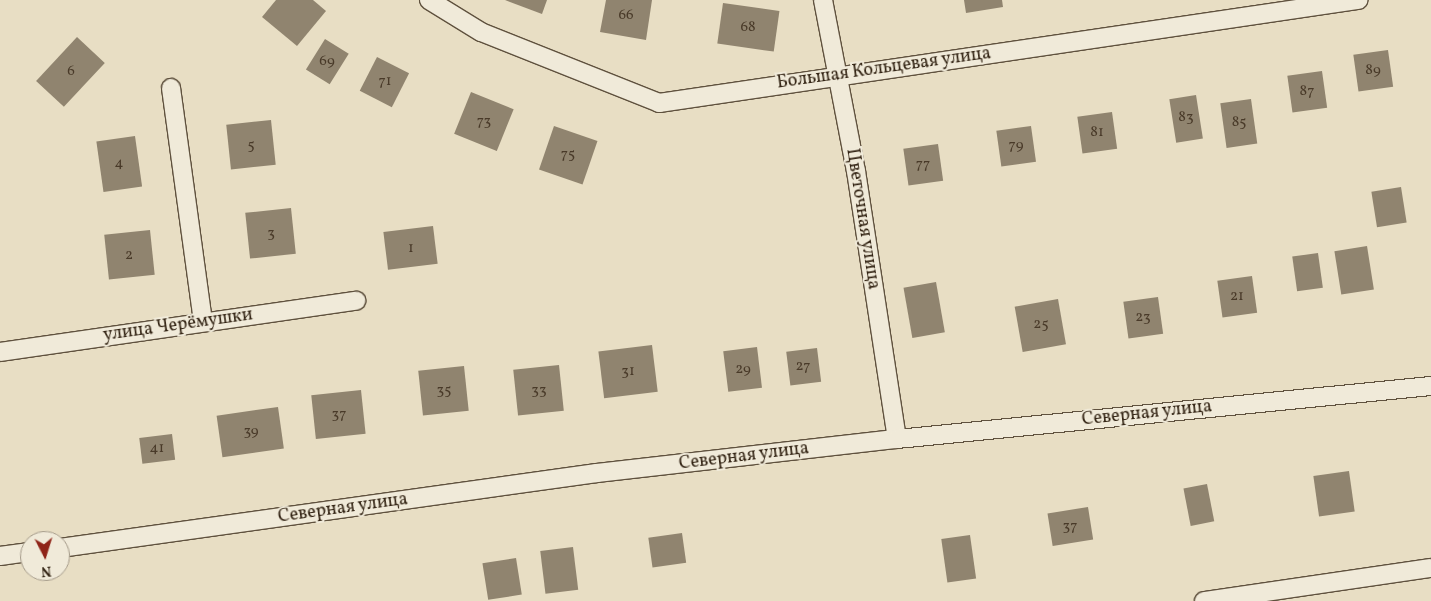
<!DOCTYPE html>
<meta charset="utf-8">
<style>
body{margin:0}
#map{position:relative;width:1431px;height:601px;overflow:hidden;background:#e8dec4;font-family:Vollkorn,serif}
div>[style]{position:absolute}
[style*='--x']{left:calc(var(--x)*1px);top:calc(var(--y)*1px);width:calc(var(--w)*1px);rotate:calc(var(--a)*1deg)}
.building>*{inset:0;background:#90846f;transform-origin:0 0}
.roads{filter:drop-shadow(1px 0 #5f513e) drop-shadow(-1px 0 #5f513e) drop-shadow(0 1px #5f513e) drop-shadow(0 -1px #5f513e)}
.street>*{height:18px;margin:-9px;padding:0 9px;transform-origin:9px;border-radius:9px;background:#f0ead9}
span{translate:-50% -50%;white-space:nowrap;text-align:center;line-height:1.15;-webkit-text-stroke:4px #f0ead9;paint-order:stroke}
.number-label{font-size:15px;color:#493a29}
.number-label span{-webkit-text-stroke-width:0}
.street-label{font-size:18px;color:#312212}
.north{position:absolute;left:20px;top:531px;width:50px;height:50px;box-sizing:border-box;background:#f0ead9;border:1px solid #a49a89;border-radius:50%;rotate:175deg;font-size:14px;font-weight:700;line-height:20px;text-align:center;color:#312212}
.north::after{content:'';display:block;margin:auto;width:18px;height:22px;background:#8f2418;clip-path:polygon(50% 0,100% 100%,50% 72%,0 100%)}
</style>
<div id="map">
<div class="building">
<i style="clip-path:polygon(276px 0,313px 0,326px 11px,297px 46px,262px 17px)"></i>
<i style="clip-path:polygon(505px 0,547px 0,542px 14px)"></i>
<i style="clip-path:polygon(606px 0,652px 0,646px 40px,600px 32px)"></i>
<i style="clip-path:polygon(964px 0,1002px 0,1003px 7px,966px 13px)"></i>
<i style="left:723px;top:3px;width:57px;height:41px;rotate:8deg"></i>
<i style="left:77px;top:37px;width:38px;height:60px;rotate:43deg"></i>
<i style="left:325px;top:39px;width:28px;height:36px;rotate:32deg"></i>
<i style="left:1388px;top:50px;width:37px;height:35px;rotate:82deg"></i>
<i style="left:377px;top:57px;width:36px;height:38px;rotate:27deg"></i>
<i style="left:1322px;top:71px;width:37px;height:35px;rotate:82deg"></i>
<i style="left:471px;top:92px;width:46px;height:45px;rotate:22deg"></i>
<i style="left:1196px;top:95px;width:44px;height:27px;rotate:81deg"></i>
<i style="left:1251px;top:99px;width:45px;height:31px;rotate:82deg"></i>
<i style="left:1112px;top:112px;width:37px;height:35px;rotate:82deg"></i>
<i style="left:271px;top:120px;width:45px;height:45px;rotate:84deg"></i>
<i style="left:554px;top:126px;width:46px;height:46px;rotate:19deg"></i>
<i style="left:1031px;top:126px;width:36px;height:35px;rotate:82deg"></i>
<i style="left:135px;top:136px;width:51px;height:39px;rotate:82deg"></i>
<i style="left:938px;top:144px;width:37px;height:35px;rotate:82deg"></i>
<i style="left:1401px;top:187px;width:36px;height:30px;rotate:81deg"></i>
<i style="left:291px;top:208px;width:46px;height:46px;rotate:84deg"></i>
<i style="left:433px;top:226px;width:38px;height:50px;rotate:83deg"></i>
<i style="left:150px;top:230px;width:45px;height:46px;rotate:84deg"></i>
<i style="left:1367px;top:246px;width:44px;height:33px;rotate:81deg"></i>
<i style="left:1318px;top:253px;width:35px;height:26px;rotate:82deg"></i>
<i style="left:1252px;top:276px;width:37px;height:35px;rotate:82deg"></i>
<i style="left:936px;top:282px;width:51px;height:33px;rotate:80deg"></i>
<i style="left:1158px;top:297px;width:37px;height:35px;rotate:82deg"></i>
<i style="left:1058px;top:299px;width:46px;height:44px;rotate:80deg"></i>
<i style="left:652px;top:345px;width:47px;height:54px;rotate:83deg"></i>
<i style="left:757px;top:347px;width:41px;height:34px;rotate:83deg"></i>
<i style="left:817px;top:348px;width:34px;height:31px;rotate:83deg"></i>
<i style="left:559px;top:365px;width:46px;height:46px;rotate:84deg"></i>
<i style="left:464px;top:366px;width:45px;height:46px;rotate:84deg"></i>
<i style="left:361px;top:390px;width:44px;height:50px;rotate:84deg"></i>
<i style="left:278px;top:407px;width:42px;height:62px;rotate:82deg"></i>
<i style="left:172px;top:434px;width:26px;height:33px;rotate:83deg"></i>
<i style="left:1349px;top:471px;width:41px;height:36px;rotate:82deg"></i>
<i style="left:1207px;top:484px;width:38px;height:24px;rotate:79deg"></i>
<i style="left:1088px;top:507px;width:33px;height:41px;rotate:81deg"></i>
<i style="left:682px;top:533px;width:30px;height:34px;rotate:82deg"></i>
<i style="left:970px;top:535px;width:44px;height:29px;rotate:82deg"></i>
<i style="left:573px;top:547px;width:43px;height:33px;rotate:83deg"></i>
<i style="left:516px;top:558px;width:37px;height:34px;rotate:81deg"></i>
</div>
<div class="roads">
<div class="street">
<i style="--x:429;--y:0;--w:61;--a:31.6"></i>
<i style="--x:481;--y:32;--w:192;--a:21.7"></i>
<i style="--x:659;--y:103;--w:707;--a:-8.38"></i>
<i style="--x:823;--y:0;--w:174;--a:79.1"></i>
<i style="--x:856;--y:171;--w:271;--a:81.3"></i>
<i style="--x:171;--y:88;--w:235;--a:82.2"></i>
<i style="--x:0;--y:352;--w:360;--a:-8.2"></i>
<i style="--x:60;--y:548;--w:542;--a:-7.95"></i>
<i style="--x:597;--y:473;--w:302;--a:-6.5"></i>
<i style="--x:897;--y:439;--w:537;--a:-5.67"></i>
<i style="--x:0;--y:556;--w:30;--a:-8"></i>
<i style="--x:1204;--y:601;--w:229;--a:-8.3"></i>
</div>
</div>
<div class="number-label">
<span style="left:626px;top:16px">66</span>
<span style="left:748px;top:28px">68</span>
<span style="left:327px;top:62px">69</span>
<span style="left:1373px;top:71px">89</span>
<span style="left:71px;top:72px">6</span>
<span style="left:385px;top:82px">71</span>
<span style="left:1307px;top:92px">87</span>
<span style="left:1186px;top:118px">83</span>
<span style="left:484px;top:122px">73</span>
<span style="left:1239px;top:123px">85</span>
<span style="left:1097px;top:133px">81</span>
<span style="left:251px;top:146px">5</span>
<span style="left:1016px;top:146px">79</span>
<span style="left:568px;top:155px">75</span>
<span style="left:119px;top:164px">4</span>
<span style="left:923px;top:165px">77</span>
<span style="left:271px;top:234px">3</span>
<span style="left:411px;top:249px">1</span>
<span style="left:129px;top:256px">2</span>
<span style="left:1237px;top:297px">21</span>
<span style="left:1143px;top:318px">23</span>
<span style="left:1041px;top:325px">25</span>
<span style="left:803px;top:367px">27</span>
<span style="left:743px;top:370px">29</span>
<span style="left:628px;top:372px">31</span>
<span style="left:444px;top:391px">35</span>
<span style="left:539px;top:391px">33</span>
<span style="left:339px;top:415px">37</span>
<span style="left:251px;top:432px">39</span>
<span style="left:157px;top:449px">41</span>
<span style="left:1070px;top:527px">37</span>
</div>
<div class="street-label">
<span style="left:884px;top:69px;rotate:-8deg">Большая Кольцевая улица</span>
<span style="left:862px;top:219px;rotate:81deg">Цветочная улица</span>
<span style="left:178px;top:326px;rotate:-8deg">улица Черёмушки</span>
<span style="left:1147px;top:414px;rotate:-6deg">Северная улица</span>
<span style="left:744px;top:457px;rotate:-7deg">Северная улица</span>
<span style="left:343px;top:509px;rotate:-8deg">Северная улица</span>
</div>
<div class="north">N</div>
</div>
